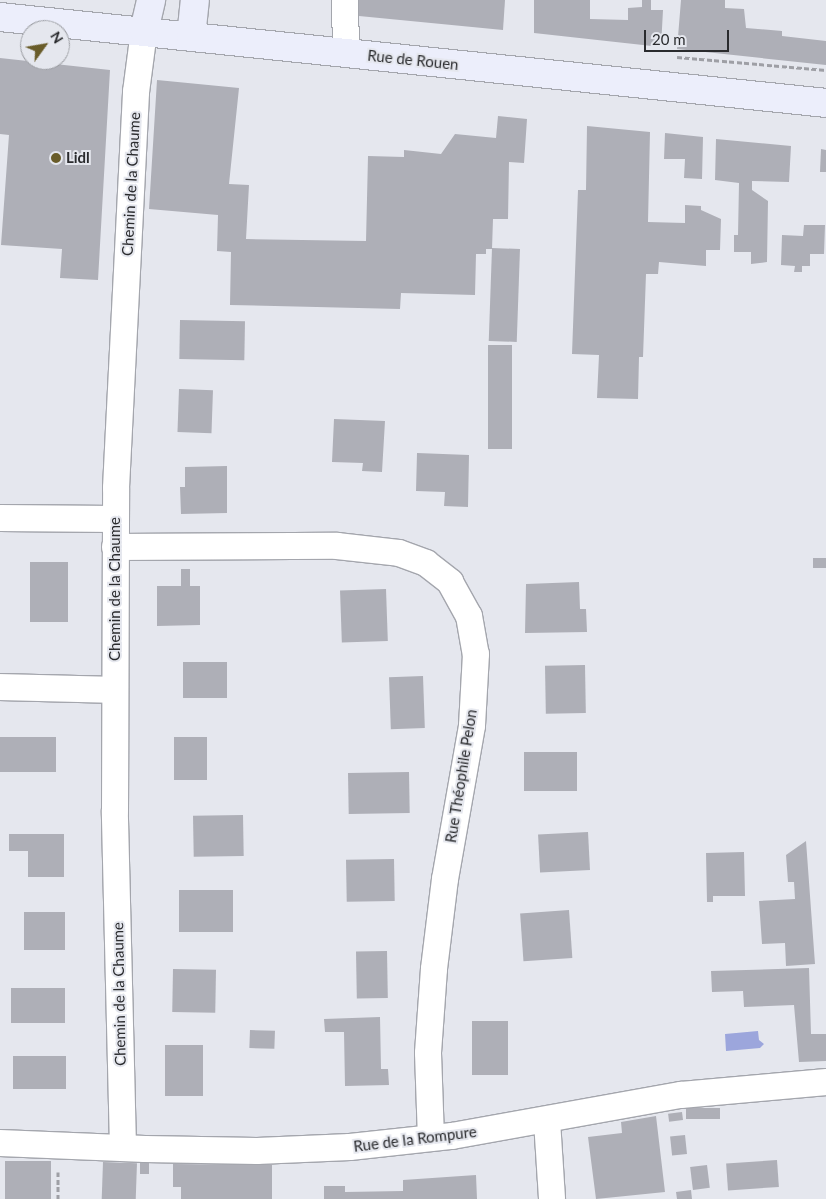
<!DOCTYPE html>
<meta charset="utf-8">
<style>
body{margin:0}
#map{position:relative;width:826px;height:1199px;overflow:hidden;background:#e5e7ee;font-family:Lato,sans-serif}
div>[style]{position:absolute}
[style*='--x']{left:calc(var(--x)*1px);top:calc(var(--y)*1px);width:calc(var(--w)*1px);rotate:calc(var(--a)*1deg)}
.water>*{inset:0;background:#9ca6dc}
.building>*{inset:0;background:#aeafb7;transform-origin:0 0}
.path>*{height:3px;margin-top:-1.5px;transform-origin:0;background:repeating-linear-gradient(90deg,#9e9fa5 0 5px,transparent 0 7.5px)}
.roads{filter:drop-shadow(1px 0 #a4a6ad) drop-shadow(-1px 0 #a4a6ad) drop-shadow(0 1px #a4a6ad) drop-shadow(0 -1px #a4a6ad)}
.street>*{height:26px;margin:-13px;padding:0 13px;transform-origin:13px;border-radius:13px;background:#fff}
.secondary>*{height:28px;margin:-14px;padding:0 14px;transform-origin:14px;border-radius:14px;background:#eceefb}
.dots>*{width:14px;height:14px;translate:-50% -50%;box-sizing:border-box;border:2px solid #e5e7ee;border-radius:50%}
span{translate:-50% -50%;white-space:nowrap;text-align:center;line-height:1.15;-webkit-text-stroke:4px #e5e7ee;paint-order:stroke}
.street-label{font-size:15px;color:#2a2b2e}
.poi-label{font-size:15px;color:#2a2b2e;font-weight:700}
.left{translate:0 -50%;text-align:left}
.north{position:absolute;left:20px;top:20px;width:50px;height:50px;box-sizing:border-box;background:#e5e7ee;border:1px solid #9a9ca1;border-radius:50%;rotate:58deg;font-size:14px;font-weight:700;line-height:20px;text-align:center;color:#2a2b2e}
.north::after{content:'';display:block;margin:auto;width:18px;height:22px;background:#695c29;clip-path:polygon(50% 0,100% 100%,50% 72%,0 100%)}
.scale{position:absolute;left:644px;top:30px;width:85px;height:22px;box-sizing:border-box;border:2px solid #2a2b2e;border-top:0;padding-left:6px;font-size:15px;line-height:18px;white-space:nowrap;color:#2a2b2e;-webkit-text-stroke:4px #e5e7ee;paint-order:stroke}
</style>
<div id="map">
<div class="water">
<i style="clip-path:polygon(758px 1031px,759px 1040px,764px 1044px,760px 1048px,726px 1051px,725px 1034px)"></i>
</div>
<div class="building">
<i style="clip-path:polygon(358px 0,505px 0,503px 30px,359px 16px)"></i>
<i style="clip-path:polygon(534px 0,590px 0,590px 19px,628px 20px,628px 8px,642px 7px,642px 0,651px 0,651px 10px,663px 10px,661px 47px,534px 33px)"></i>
<i style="clip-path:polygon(681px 0,725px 0,725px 8px,744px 9px,746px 28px,782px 31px,782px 36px,826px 41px,826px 65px,677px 49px)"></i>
<i style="clip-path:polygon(0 58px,110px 70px,98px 280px,60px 278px,62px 249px,1px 245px,9px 135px,0 134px)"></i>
<i style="clip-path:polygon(157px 80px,239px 88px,229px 184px,249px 185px,246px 239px,366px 241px,368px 156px,404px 157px,404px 150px,441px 154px,455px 134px,496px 138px,498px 116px,527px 119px,524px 163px,509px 162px,508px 219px,493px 219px,492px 249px,486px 249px,486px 254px,476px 254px,475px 295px,401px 293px,400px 309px,230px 305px,231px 252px,217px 251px,218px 215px,149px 209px)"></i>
<i style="clip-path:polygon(587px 126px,650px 132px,648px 222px,685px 223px,685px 205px,701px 206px,701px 210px,721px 219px,720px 250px,706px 250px,706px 266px,659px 262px,658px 274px,646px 274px,643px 357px,639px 357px,638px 399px,597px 398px,599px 355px,572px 354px,578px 190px,586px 190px)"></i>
<i style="clip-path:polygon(665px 133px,703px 137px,702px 179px,684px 178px,685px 159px,664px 159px)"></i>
<i style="clip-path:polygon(716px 139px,791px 146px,789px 182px,752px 181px,752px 190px,768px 201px,767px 262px,751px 264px,751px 252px,734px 252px,734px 235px,738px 235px,739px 183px,715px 180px)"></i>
<i style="clip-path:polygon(821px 149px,826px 150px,826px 172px,820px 172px)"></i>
<i style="clip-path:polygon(804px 225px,825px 225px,824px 254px,810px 254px,810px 266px,802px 266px,802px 272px,794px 272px,795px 266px,781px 265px,782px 235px,803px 236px)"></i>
<i style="left:492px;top:248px;width:28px;height:93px;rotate:2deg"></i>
<i style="left:180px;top:320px;width:65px;height:39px;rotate:1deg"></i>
<i style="left:488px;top:345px;width:24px;height:104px"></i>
<i style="left:179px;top:389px;width:34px;height:43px;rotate:2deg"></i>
<i style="clip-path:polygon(334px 419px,385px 421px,382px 472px,362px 471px,363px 463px,332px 462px)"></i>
<i style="clip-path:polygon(417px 453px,469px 455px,468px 507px,444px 506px,445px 492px,416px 491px)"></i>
<i style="clip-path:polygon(227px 466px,227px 513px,181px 514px,180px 487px,185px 487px,185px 467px)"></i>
<i style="left:813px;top:558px;width:13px;height:10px"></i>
<i style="left:30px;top:562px;width:38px;height:60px"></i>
<i style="clip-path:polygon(181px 569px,190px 569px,190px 586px,200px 586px,200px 625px,157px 626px,157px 586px,181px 586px)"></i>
<i style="clip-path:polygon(579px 582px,580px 609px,586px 609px,587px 632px,525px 633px,526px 584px)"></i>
<i style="left:386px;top:589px;width:52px;height:46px;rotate:88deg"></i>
<i style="left:227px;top:662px;width:36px;height:44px;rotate:90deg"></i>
<i style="left:585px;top:665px;width:48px;height:40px;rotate:89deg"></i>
<i style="left:423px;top:676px;width:52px;height:34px;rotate:88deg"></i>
<i style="left:0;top:737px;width:56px;height:35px"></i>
<i style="left:174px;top:737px;width:33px;height:43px"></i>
<i style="left:524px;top:752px;width:53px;height:39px"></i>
<i style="left:409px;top:772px;width:41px;height:61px;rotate:89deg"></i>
<i style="left:243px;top:815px;width:41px;height:50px;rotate:89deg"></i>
<i style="left:588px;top:832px;width:38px;height:50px;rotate:87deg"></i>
<i style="clip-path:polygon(9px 834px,64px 834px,64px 877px,28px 877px,28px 851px,9px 851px)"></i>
<i style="clip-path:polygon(806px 841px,815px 964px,786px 966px,785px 943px,762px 944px,759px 901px,795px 899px,794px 882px,788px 882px,786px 855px)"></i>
<i style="clip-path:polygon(744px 852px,745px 896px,713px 896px,713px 902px,707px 902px,706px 853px)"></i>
<i style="left:394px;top:859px;width:42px;height:48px;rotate:89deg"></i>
<i style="left:233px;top:890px;width:42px;height:54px;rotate:90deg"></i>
<i style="left:569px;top:910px;width:48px;height:49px;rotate:86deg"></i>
<i style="left:24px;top:912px;width:41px;height:38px"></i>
<i style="left:387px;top:951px;width:47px;height:31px;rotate:89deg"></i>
<i style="clip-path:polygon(809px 968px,811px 1034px,826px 1034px,826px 1061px,799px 1062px,794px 1005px,744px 1007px,743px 991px,712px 992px,711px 971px)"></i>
<i style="left:173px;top:969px;width:43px;height:43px;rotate:1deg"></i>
<i style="left:11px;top:988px;width:54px;height:35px"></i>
<i style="clip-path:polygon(380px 1017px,381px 1069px,388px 1069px,389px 1085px,345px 1086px,344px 1032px,325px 1032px,324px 1019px)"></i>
<i style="left:472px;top:1021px;width:36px;height:54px"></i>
<i style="left:250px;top:1030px;width:25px;height:18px;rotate:2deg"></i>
<i style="left:165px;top:1045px;width:38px;height:51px"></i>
<i style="left:13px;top:1056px;width:53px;height:33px"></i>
<i style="left:720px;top:1108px;width:11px;height:34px;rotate:90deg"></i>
<i style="left:682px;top:1112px;width:8px;height:14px;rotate:83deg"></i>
<i style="clip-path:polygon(656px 1116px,665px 1192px,596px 1199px,588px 1137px,622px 1133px,621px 1122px)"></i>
<i style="left:685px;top:1135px;width:19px;height:15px;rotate:84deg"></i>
<i style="left:777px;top:1160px;width:27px;height:51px;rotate:86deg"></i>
<i style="left:5px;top:1161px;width:46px;height:38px"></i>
<i style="left:103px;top:1162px;width:34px;height:37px;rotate:2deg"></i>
<i style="left:140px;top:1163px;width:9px;height:11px"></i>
<i style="clip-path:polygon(173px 1164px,272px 1165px,272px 1199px,181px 1199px,181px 1187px,173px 1187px)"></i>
<i style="left:707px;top:1165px;width:23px;height:17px;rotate:83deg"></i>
<i style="clip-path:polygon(476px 1175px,477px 1199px,324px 1199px,324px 1186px,345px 1186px,345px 1192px,403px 1191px,403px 1180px)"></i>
<i style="clip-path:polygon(691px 1190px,692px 1199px,677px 1199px,676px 1192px)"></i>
</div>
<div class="path">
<i style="--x:677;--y:57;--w:150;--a:5"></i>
<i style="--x:58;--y:1172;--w:27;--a:90"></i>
</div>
<div class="roads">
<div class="street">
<i style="--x:345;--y:0;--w:53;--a:88.9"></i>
<i style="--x:0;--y:518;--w:115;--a:0.5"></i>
<i style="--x:115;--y:547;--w:222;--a:-0.3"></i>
<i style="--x:337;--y:546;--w:62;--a:6.4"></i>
<i style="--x:399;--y:553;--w:29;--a:20"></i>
<i style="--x:426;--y:563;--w:31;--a:38"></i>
<i style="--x:450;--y:582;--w:39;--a:61"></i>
<i style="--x:469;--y:616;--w:39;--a:80"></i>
<i style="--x:476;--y:654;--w:72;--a:93.2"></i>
<i style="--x:472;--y:726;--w:155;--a:100"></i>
<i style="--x:445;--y:879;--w:91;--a:97"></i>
<i style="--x:434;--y:969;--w:84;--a:94.1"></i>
<i style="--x:428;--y:1053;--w:85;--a:88"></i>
<i style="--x:0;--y:687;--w:115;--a:1.5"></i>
<i style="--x:547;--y:1121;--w:78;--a:86.3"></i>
<i style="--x:0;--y:1143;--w:145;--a:2.4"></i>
<i style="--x:145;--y:1149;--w:112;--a:1"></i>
<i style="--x:257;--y:1151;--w:93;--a:-2.5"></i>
<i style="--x:350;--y:1147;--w:103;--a:-6.2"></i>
<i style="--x:452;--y:1136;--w:233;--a:-10.2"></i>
<i style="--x:681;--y:1095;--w:146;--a:-5.1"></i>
<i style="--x:123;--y:1147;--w:336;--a:-91.4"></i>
<i style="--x:115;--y:811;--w:323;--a:-89.8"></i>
<i style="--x:116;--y:488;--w:397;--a:-87.1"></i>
<i style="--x:136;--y:92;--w:62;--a:-82.5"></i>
</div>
<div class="secondary">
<i style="--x:0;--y:17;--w:830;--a:5.94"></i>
<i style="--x:144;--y:31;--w:32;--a:-77"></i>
<i style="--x:191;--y:37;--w:37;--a:-84"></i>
</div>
</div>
<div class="dots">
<i style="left:56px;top:158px;background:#695c29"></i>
</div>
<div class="street-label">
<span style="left:413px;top:60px;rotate:6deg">Rue de Rouen</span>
<span style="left:131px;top:184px;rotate:-87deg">Chemin de la Chaume</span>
<span style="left:115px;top:589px;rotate:-90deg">Chemin de la Chaume</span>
<span style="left:461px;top:776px;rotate:-81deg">Rue Théophile Pelon</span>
<span style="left:119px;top:994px;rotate:-91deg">Chemin de la Chaume</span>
<span style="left:415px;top:1139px;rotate:-7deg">Rue de la Rompure</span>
</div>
<div class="poi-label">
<span class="left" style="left:66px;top:158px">Lidl</span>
</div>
<div class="north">N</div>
<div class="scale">20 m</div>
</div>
